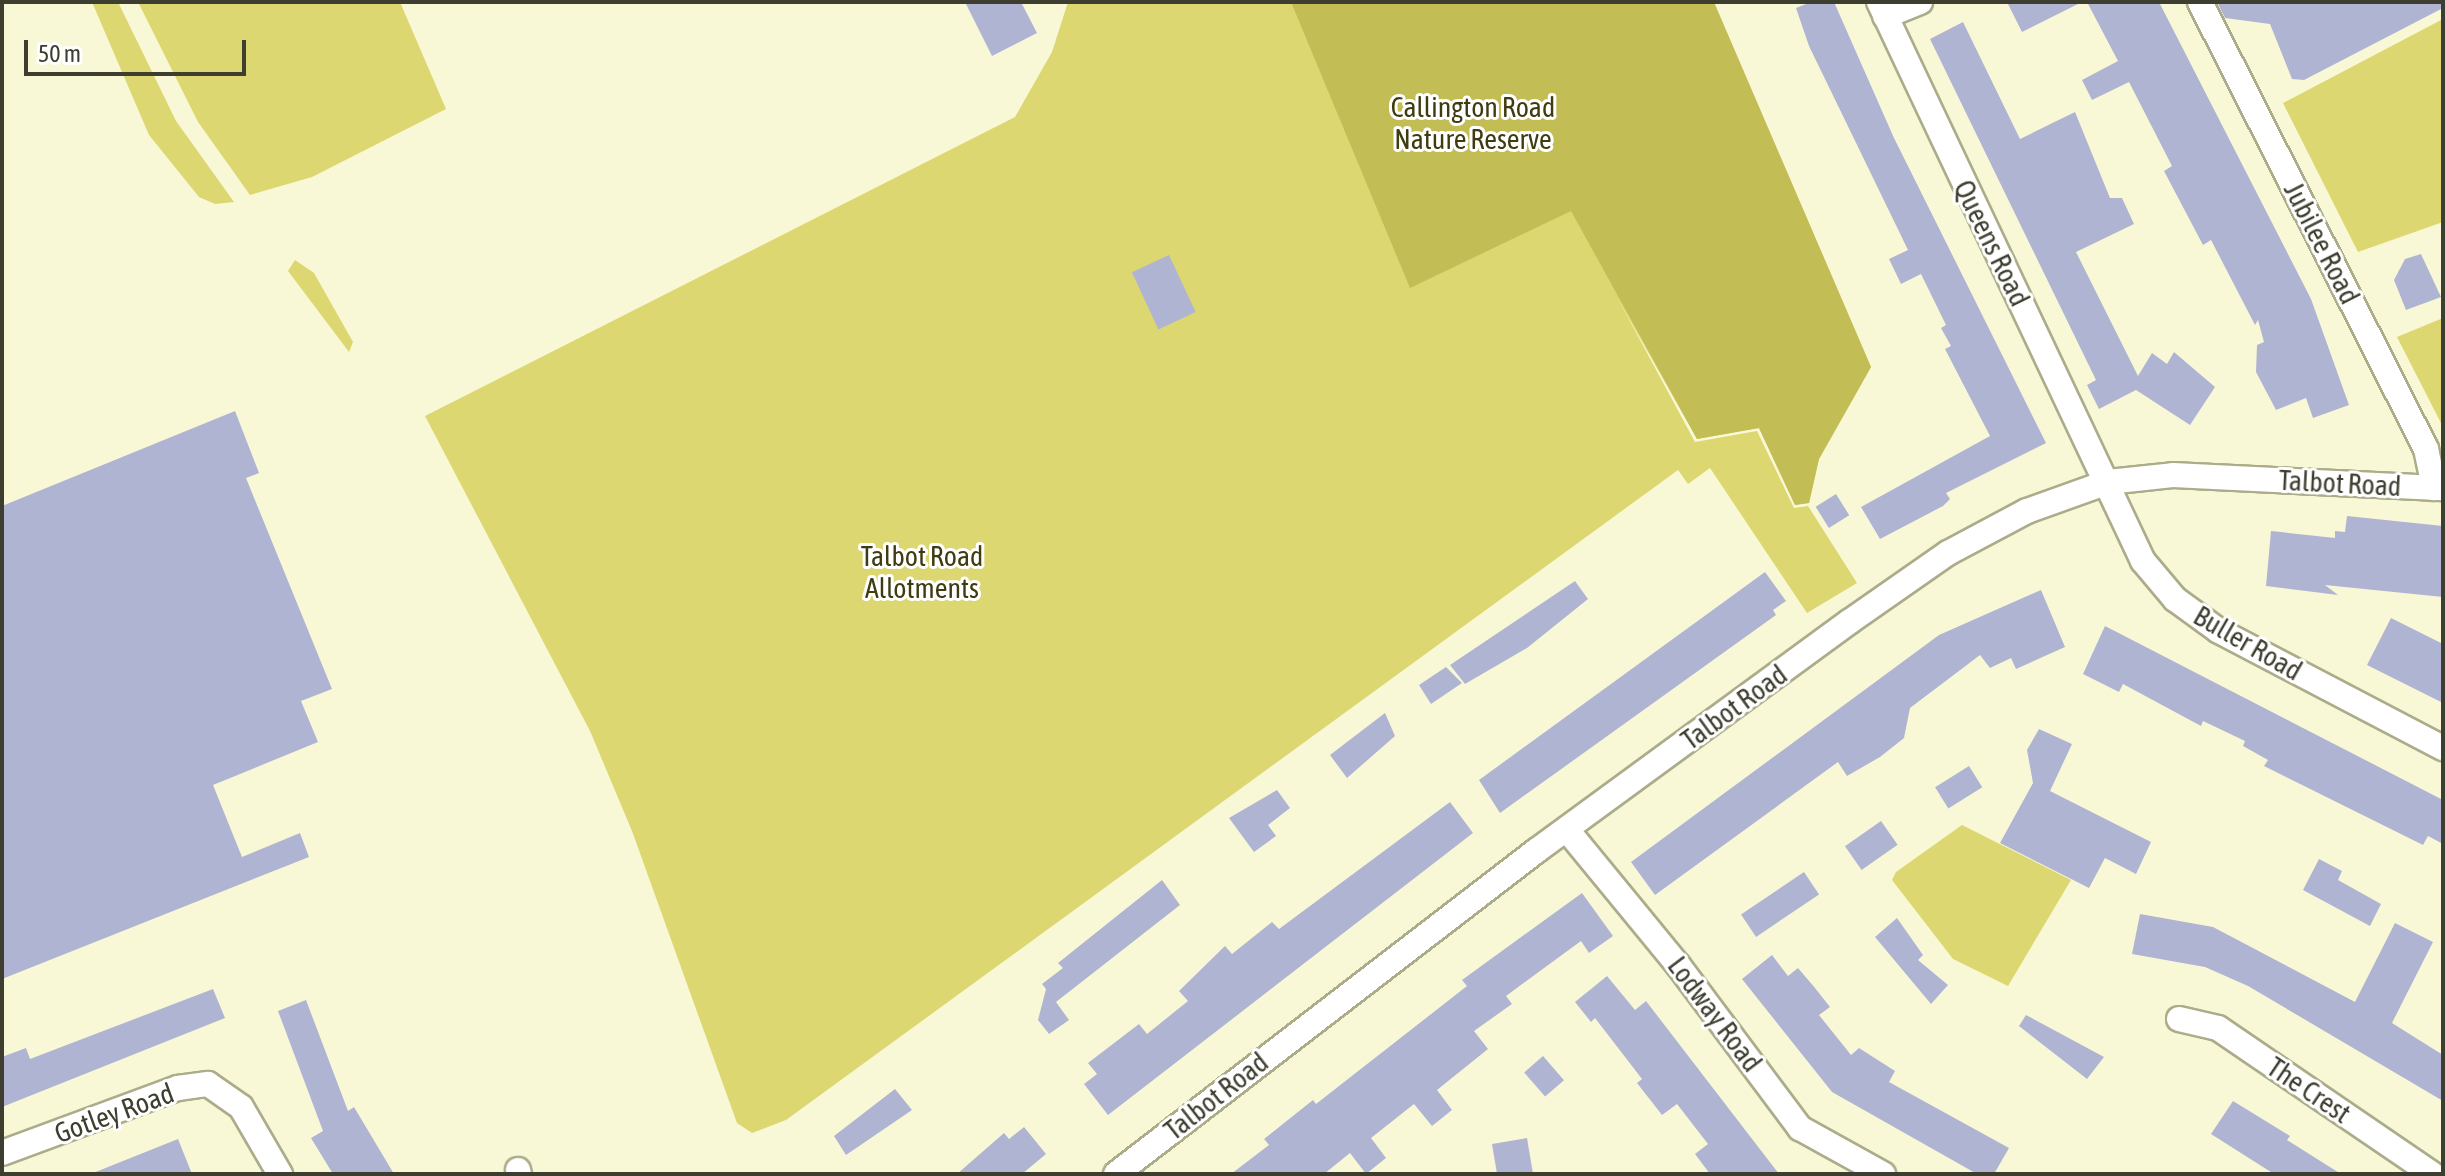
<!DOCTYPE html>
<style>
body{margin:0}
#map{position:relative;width:2445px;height:1176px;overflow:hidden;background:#f9f8d6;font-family:"Asap Condensed",sans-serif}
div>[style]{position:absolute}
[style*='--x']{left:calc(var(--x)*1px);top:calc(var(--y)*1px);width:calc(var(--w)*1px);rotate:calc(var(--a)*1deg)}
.green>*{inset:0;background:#dcd771}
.forest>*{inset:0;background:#c2bd55}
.building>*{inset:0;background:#b0b4d3;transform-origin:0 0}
.roads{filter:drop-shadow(2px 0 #acac8b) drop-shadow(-2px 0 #acac8b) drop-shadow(0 2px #acac8b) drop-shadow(0 -2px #acac8b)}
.street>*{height:24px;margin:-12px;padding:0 12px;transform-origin:12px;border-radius:12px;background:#fff}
span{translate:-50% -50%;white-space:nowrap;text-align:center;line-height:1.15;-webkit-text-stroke:6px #fff;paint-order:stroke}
.park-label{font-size:28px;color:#3f3c10}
.street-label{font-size:28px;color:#3e3e30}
.frame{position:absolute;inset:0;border:4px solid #3e3e30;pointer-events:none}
.scale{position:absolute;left:24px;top:40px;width:222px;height:36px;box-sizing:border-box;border:4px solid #3e3e30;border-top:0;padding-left:10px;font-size:24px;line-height:28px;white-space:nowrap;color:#3e3e30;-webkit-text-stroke:6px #fff;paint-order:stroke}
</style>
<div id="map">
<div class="green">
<i style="clip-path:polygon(92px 2px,118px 2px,176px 121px,234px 202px,215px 204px,199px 197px,149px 135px)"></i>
<i style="clip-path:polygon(138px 2px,400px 2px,446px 109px,312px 177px,250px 195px,198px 122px)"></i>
<i style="clip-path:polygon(1068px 2px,1713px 2px,1871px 367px,1819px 459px,1809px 503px,1795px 505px,1759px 428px,1697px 439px,1618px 299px,1695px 442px,1757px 431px,1794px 508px,1808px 506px,1857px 583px,1807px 613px,1710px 468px,1688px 484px,1678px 470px,786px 1120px,752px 1133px,737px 1123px,632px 831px,590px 731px,425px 416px,1015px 117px,1052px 52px)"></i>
<i style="clip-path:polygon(2443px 19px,2443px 222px,2358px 252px,2283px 103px)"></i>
<i style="clip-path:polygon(295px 260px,314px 273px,353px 342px,349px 352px,288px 271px)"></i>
<i style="clip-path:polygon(2443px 318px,2443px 427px,2397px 337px)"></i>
<i style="clip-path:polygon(1962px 825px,2071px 880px,2008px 986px,1953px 959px,1892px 880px,1896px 872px)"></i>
</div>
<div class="forest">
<i style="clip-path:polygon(1291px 2px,1714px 2px,1871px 367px,1819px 459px,1809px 503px,1795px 505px,1759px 428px,1697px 439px,1571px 211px,1410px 288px)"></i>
</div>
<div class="building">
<i style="clip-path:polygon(965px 2px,1021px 2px,1037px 33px,992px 56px)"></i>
<i style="clip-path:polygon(1811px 2px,1834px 2px,1894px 138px,2046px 443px,1946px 493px,1950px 499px,1943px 506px,1880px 539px,1861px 507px,1990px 436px,1945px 349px,1951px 346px,1941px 328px,1946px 325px,1921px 274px,1901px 284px,1889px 259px,1908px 250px,1809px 46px,1796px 8px)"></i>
<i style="clip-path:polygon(2007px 2px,2082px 2px,2022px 32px)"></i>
<i style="clip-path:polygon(2087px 2px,2159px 2px,2311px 299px,2349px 405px,2313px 418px,2306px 398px,2276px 410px,2256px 372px,2257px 345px,2264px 342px,2258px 320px,2255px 325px,2211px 240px,2203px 245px,2164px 171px,2172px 166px,2129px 82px,2092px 100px,2082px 80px,2118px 61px)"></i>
<i style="clip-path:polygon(2217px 2px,2443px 2px,2443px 8px,2304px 80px,2292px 79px,2270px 24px,2225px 18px)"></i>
<i style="clip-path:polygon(1963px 22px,2020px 139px,2075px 112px,2110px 198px,2122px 198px,2134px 224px,2076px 252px,2138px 376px,2152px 353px,2167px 364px,2174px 352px,2215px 387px,2190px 425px,2136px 390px,2099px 409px,2087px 385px,2096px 380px,1930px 39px)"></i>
<i style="clip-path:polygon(2421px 254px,2441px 297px,2406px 310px,2394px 280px,2405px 259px)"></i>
<i style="left:1169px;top:255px;width:63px;height:41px;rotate:65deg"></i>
<i style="clip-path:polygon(235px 411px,259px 473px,246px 478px,332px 689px,301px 701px,318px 742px,213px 785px,242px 857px,300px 833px,309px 857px,2px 979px,2px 506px)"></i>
<i style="left:1836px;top:494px;width:25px;height:24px;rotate:58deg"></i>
<i style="clip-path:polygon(2347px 516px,2443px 526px,2443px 597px,2325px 585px,2338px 595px,2266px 586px,2271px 531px,2335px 538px,2335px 531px,2345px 532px)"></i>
<i style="clip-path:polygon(1765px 572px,1786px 601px,1773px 610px,1776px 615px,1500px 813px,1479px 780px)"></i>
<i style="clip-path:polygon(1575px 581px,1588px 599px,1527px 648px,1465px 684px,1450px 665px)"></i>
<i style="clip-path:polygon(2041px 590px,2065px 647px,2016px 669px,2011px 658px,1990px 668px,1980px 655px,1910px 708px,1904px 738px,1880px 757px,1847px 776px,1838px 762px,1655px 895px,1631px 862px,1939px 635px)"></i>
<i style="clip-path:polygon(2391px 618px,2443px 644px,2443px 703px,2367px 665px)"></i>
<i style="clip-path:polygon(2105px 626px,2443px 800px,2443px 844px,2428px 836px,2423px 845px,2264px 766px,2268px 760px,2243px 746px,2245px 741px,2203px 721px,2201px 726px,2123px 684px,2119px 692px,2083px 674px)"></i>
<i style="clip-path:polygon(1446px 667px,1462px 683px,1431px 704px,1419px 685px)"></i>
<i style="clip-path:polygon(1385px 713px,1395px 736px,1347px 778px,1330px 755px)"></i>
<i style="clip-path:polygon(2039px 729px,2072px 744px,2050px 791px,2151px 842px,2136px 874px,2105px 858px,2089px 888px,2000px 843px,2033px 783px,2027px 750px)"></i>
<i style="left:1969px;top:766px;width:25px;height:40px;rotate:58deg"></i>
<i style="clip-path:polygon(1277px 790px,1290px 808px,1268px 825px,1276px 836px,1254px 852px,1229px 818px)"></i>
<i style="clip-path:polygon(1450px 802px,1473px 833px,1108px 1115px,1084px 1084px,1097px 1074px,1088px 1063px,1139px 1024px,1147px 1034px,1188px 1001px,1179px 991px,1225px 946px,1232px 954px,1272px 922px,1279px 929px)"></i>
<i style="left:1881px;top:821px;width:29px;height:44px;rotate:55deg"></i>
<i style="clip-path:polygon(2319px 859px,2342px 871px,2338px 880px,2381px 904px,2370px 926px,2303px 890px)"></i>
<i style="left:1804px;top:872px;width:27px;height:76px;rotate:56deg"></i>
<i style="clip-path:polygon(1162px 880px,1180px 905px,1056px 1002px,1069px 1020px,1049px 1034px,1038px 1020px,1046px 989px,1042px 984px,1063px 968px,1058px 963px)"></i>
<i style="clip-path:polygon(1582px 893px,1613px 936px,1589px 953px,1581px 941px,1506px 996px,1512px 1004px,1474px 1031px,1488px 1049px,1437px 1090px,1452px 1110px,1432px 1126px,1414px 1104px,1371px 1138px,1386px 1158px,1366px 1174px,1350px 1153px,1324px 1174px,1231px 1174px,1269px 1145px,1264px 1139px,1313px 1100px,1316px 1104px,1467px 986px,1462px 980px)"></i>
<i style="clip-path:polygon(2140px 914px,2213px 927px,2355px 1002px,2395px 923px,2433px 942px,2392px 1023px,2443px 1055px,2443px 1101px,2248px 986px,2205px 967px,2132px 954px)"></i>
<i style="clip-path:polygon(1897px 918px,1923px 955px,1918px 960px,1948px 985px,1931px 1004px,1875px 937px)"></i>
<i style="clip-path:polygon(1772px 955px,1788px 976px,1798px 968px,1815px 988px,1830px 1007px,1819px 1015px,1851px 1055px,1859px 1048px,1895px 1071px,1889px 1082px,2009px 1148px,1994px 1174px,1977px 1174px,1832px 1092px,1742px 979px)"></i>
<i style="clip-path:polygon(1607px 976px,1635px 1010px,1646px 1001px,1779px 1174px,1710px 1174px,1695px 1154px,1708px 1144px,1677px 1104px,1662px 1115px,1637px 1083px,1642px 1079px,1595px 1018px,1591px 1022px,1575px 1002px)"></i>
<i style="clip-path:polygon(213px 989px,225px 1018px,2px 1107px,2px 1057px,26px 1048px,30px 1059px)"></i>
<i style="clip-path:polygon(306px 1000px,348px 1111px,354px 1107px,394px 1174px,333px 1174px,311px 1138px,323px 1131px,278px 1011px)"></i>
<i style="clip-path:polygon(2026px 1015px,2104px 1057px,2087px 1079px,2019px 1026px)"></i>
<i style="left:1543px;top:1056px;width:32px;height:25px;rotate:49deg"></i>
<i style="clip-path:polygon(895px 1089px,912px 1110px,846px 1155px,834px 1136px)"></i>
<i style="clip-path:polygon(2233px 1101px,2290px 1136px,2287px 1140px,2341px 1174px,2274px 1174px,2211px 1134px)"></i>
<i style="clip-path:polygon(1024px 1127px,1046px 1154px,1022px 1174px,957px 1174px,1004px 1133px,1009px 1139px)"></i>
<i style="clip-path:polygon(1527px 1138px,1533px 1174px,1497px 1174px,1492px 1144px)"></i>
<i style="clip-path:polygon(178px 1139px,192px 1174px,94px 1174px,93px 1173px)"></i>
</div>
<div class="roads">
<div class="street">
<i style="--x:1879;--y:2;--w:618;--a:64.72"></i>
<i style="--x:2143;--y:561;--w:50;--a:49.9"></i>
<i style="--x:2175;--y:599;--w:54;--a:36"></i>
<i style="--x:2219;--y:631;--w:253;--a:27.6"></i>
<i style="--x:2200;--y:2;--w:501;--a:63.18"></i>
<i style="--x:2426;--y:449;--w:40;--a:78"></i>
<i style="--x:1885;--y:16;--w:38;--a:-22"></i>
<i style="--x:1567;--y:830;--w:175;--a:50.6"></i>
<i style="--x:1678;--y:965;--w:204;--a:53.2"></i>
<i style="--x:1800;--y:1128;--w:95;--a:29"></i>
<i style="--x:2179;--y:1019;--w:40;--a:13"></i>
<i style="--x:2218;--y:1028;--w:259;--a:34.3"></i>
<i style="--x:2;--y:1153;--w:188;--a:-20.3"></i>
<i style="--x:178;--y:1088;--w:30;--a:-8"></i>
<i style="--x:208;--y:1084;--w:40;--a:34.9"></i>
<i style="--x:241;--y:1107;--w:78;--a:59.8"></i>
<i style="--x:518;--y:1170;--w:4;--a:76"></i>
<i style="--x:1116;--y:1174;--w:530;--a:-37.56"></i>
<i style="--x:1536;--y:851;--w:388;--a:-36.2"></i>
<i style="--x:1849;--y:622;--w:121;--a:-34.9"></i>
<i style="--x:1948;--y:553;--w:89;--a:-28"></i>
<i style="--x:2027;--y:511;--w:86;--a:-19.7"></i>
<i style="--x:2108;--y:482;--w:65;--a:-6.1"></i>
<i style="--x:2173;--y:475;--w:270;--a:2.8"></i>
</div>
</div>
<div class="park-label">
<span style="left:1473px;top:123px">Callington Road<br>Nature Reserve</span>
<span style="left:922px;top:572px">Talbot Road<br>Allotments</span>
</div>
<div class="street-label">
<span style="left:1992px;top:243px;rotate:64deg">Queens Road</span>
<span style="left:2322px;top:243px;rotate:63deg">Jubilee Road</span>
<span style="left:2340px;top:483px;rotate:3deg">Talbot Road</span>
<span style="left:2248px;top:643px;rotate:30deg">Buller Road</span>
<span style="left:1734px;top:707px;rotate:-36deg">Talbot Road</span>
<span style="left:1715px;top:1014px;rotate:53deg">Lodway Road</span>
<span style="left:2309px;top:1090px;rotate:34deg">The Crest</span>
<span style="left:1216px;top:1096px;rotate:-38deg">Talbot Road</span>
<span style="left:114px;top:1113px;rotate:-20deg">Gotley Road</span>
</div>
<div class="frame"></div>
<div class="scale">50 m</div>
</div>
